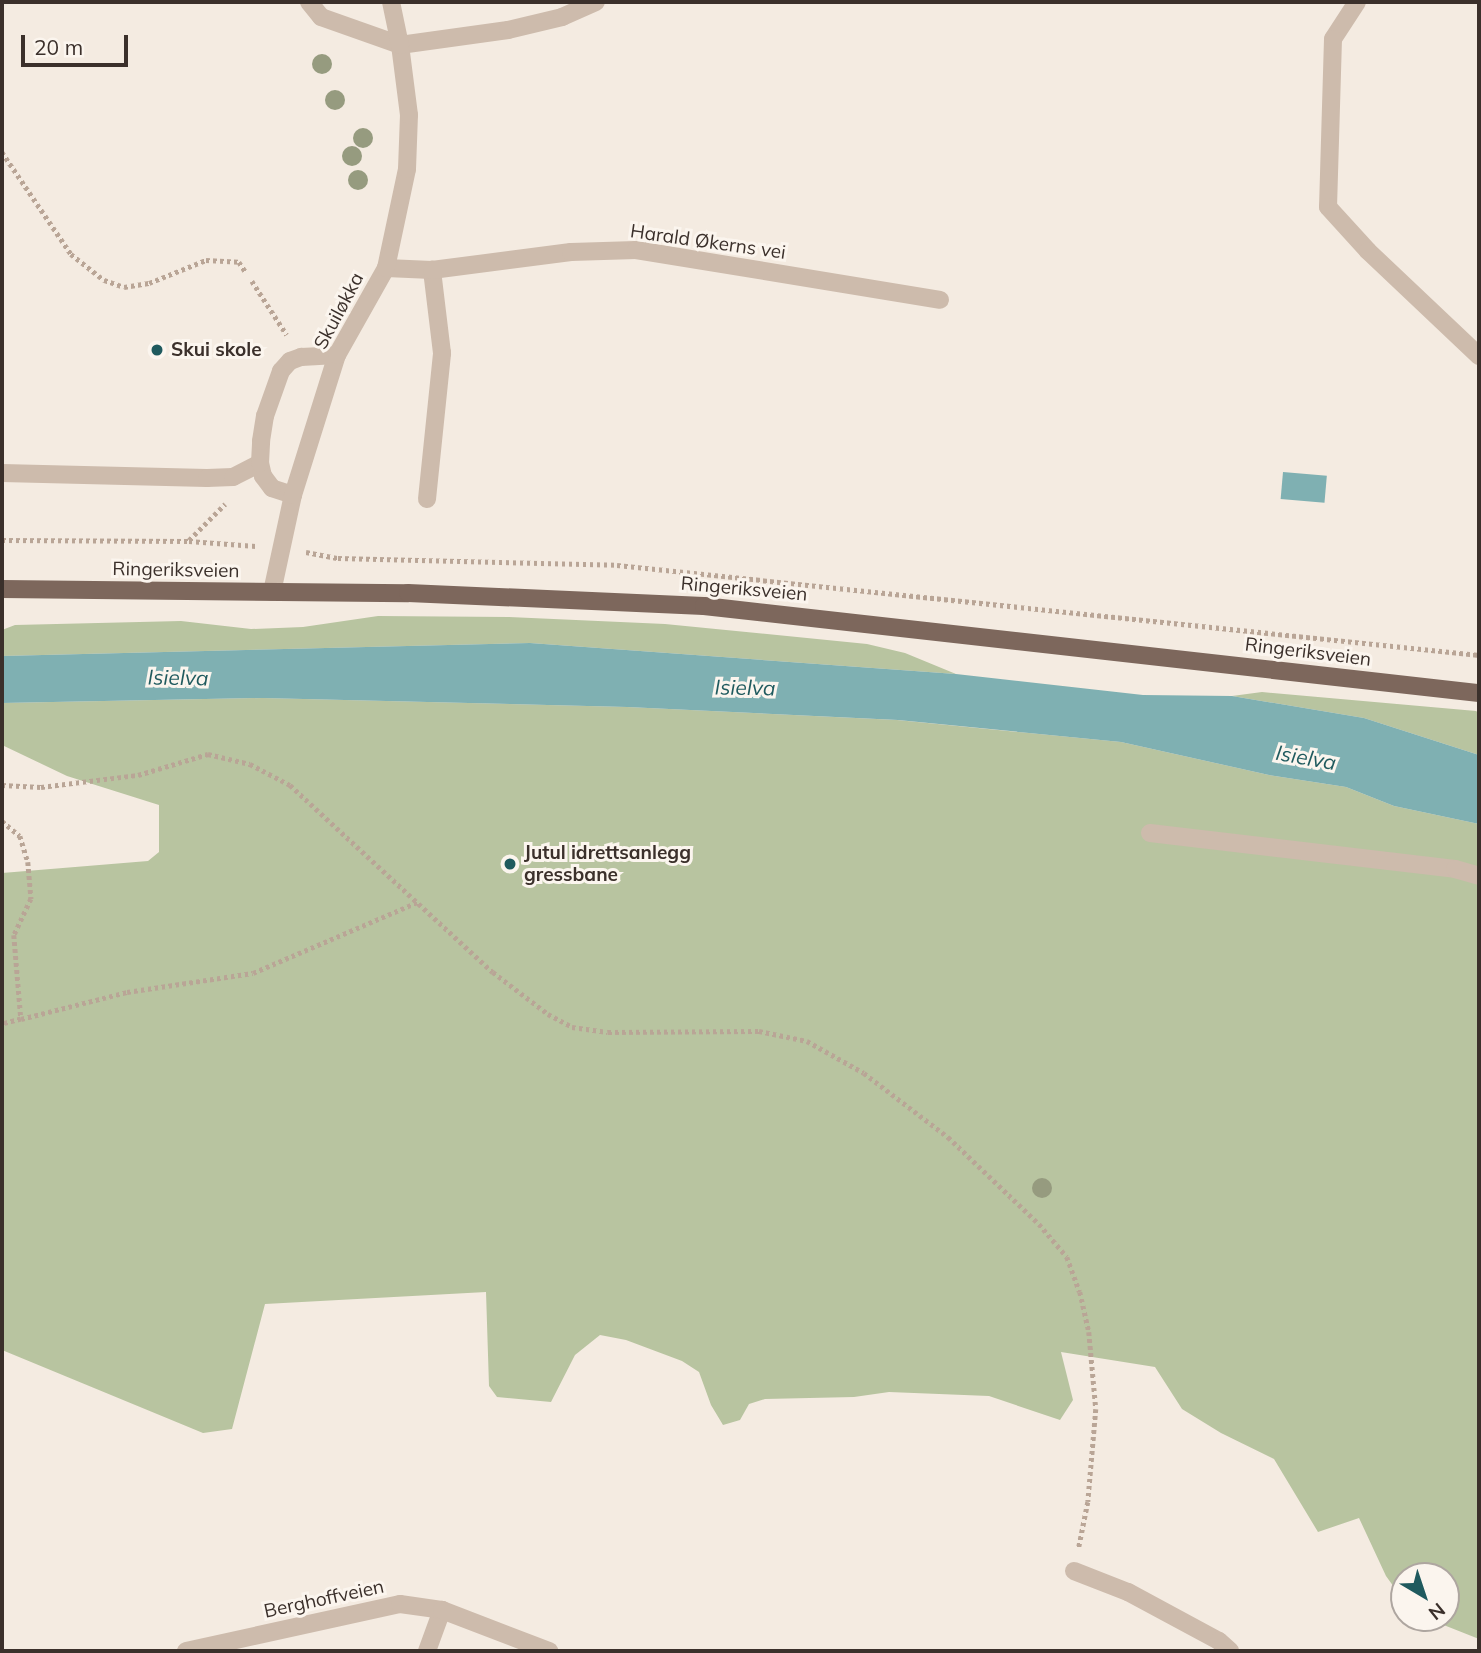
<!DOCTYPE html>
<meta charset="utf-8">
<style>
body{margin:0}
#map{position:relative;width:1481px;height:1653px;overflow:hidden;background:#f4ebe1;font-family:Mulish,sans-serif}
div>[style]{position:absolute}
[style*='--x']{left:calc(var(--x)*1px);top:calc(var(--y)*1px);width:calc(var(--w)*1px);rotate:calc(var(--a)*1deg)}
.green>*{inset:0;background:#b8c4a0}
.water>*{inset:0;background:#7fb0b2;transform-origin:0 0}
.path>*{height:4.5px;margin-top:-2.25px;transform-origin:0;background:repeating-linear-gradient(90deg,#b9a596 0 3.5px,transparent 0 7px)}
.service>*{height:18px;margin:-9px;padding:0 9px;transform-origin:9px;border-radius:9px;background:#cdbbac}
.minor>*{height:18px;margin:-9px;padding:0 9px;transform-origin:9px;border-radius:9px;background:#cdbbac}
.primary>*{height:18px;margin:-9px;padding:0 9px;transform-origin:9px;border-radius:9px;background:#7d675c}
.trees>*{width:20px;height:20px;margin:-10px;border-radius:50%;background:#969b7f}
.dots>*{width:19px;height:19px;translate:-50% -50%;box-sizing:border-box;border:4px solid #fbf5ee;border-radius:50%}
span{translate:-50% -50%;white-space:nowrap;text-align:center;line-height:1.15;-webkit-text-stroke:6px #fbf5ee;paint-order:stroke}
.street-label{font-size:19px;color:#3b302b}
.poi-label{font-size:19px;color:#3b302b;font-weight:700}
.left{translate:0 -50%;text-align:left}
.water-label{font-size:21px;color:#1f5a5e;font-style:italic}
.frame{position:absolute;inset:0;border:4px solid #3b302b;pointer-events:none}
.north{position:absolute;left:1390px;top:1562px;width:70px;height:70px;box-sizing:border-box;background:#fbf5ee;border:2px solid #aea6a0;border-radius:50%;rotate:141deg;font-size:19px;font-weight:700;line-height:28px;text-align:center;color:#3b302b}
.north::after{content:'';display:block;margin:auto;width:24px;height:32px;background:#1f5a5e;clip-path:polygon(50% 0,100% 100%,50% 72%,0 100%)}
.scale{position:absolute;left:21px;top:35px;width:107px;height:32px;box-sizing:border-box;border:4px solid #3b302b;border-top:0;padding-left:9px;font-size:21px;line-height:24px;white-space:nowrap;color:#3b302b;-webkit-text-stroke:5px #fbf5ee;paint-order:stroke}
</style>
<div id="map">
<div class="green">
<i style="clip-path:polygon(378px 616px,509px 617px,665px 624px,867px 644px,905px 653px,956px 674px,530px 643px,2px 656px,2px 630px,15px 625px,181px 621px,251px 629px,303px 627px)"></i>
<i style="clip-path:polygon(1262px 692px,1476px 711px,1479px 713px,1479px 755px,1364px 718px,1232px 696px)"></i>
<i style="clip-path:polygon(262px 698px,627px 707px,897px 720px,1121px 742px,1269px 775px,1346px 787px,1394px 806px,1479px 824px,1479px 1639px,1426px 1618px,1446px 1618px,1446px 1576px,1404px 1576px,1404px 1601px,1386px 1576px,1359px 1518px,1318px 1532px,1274px 1459px,1221px 1433px,1182px 1409px,1155px 1367px,1061px 1352px,1073px 1400px,1060px 1420px,989px 1396px,889px 1392px,854px 1397px,765px 1399px,749px 1404px,740px 1420px,723px 1425px,711px 1405px,699px 1372px,682px 1361px,626px 1340px,600px 1335px,575px 1355px,551px 1402px,497px 1397px,489px 1386px,486px 1292px,265px 1304px,232px 1429px,203px 1433px,2px 1350px,2px 873px,148px 861px,159px 852px,159px 805px,67px 776px,2px 745px,2px 703px)"></i>
</div>
<div class="water">
<i style="left:1283px;top:472px;width:44px;height:27px;rotate:5deg"></i>
<i style="clip-path:polygon(530px 643px,956px 674px,1143px 695px,1232px 696px,1364px 718px,1479px 755px,1479px 824px,1394px 806px,1346px 787px,1269px 775px,1121px 742px,898px 720px,627px 707px,262px 698px,2px 703px,2px 656px)"></i>
</div>
<div class="path">
<i style="--x:2;--y:152;--w:123;--a:55.9"></i>
<i style="--x:71;--y:254;--w:42;--a:38.2"></i>
<i style="--x:104;--y:280;--w:21;--a:19"></i>
<i style="--x:124;--y:287;--w:25;--a:-9"></i>
<i style="--x:149;--y:283;--w:61;--a:-22"></i>
<i style="--x:206;--y:260;--w:33;--a:3"></i>
<i style="--x:239;--y:262;--w:11;--a:56"></i>
<i style="--x:252;--y:281;--w:64;--a:57.1"></i>
<i style="--x:2;--y:540;--w:187;--a:0.3"></i>
<i style="--x:189;--y:541;--w:67;--a:4.3"></i>
<i style="--x:189;--y:540;--w:51;--a:-45"></i>
<i style="--x:306;--y:552;--w:33;--a:11"></i>
<i style="--x:338;--y:558;--w:279;--a:1.4"></i>
<i style="--x:617;--y:565;--w:867;--a:5.96"></i>
<i style="--x:2;--y:785;--w:39;--a:3"></i>
<i style="--x:41;--y:787;--w:98;--a:-7.1"></i>
<i style="--x:138;--y:775;--w:73;--a:-16.7"></i>
<i style="--x:208;--y:754;--w:43;--a:13.4"></i>
<i style="--x:250;--y:764;--w:45;--a:27.7"></i>
<i style="--x:290;--y:785;--w:276;--a:42.7"></i>
<i style="--x:493;--y:972;--w:69;--a:37.4"></i>
<i style="--x:548;--y:1014;--w:27;--a:28"></i>
<i style="--x:572;--y:1027;--w:36;--a:8"></i>
<i style="--x:608;--y:1032;--w:151;--a:-0.4"></i>
<i style="--x:759;--y:1031;--w:49;--a:11.8"></i>
<i style="--x:807;--y:1041;--w:65;--a:29.3"></i>
<i style="--x:864;--y:1073;--w:106;--a:37.3"></i>
<i style="--x:948;--y:1137;--w:126;--a:43.7"></i>
<i style="--x:1039;--y:1224;--w:43;--a:49.7"></i>
<i style="--x:1067;--y:1257;--w:37;--a:70"></i>
<i style="--x:1080;--y:1292;--w:41;--a:77.3"></i>
<i style="--x:1089;--y:1332;--w:77;--a:84.8"></i>
<i style="--x:1096;--y:1409;--w:93;--a:94.9"></i>
<i style="--x:1088;--y:1502;--w:46;--a:101.3"></i>
<i style="--x:2;--y:821;--w:23;--a:40"></i>
<i style="--x:20;--y:836;--w:27;--a:73"></i>
<i style="--x:28;--y:862;--w:37;--a:85"></i>
<i style="--x:31;--y:899;--w:40;--a:115"></i>
<i style="--x:14;--y:935;--w:84;--a:85.2"></i>
<i style="--x:21;--y:1019;--w:20;--a:165"></i>
<i style="--x:21;--y:1019;--w:109;--a:-14.3"></i>
<i style="--x:127;--y:992;--w:127;--a:-8.6"></i>
<i style="--x:253;--y:973;--w:180;--a:-23.3"></i>
</div>
<div class="service">
<i style="--x:309;--y:2;--w:19;--a:51"></i>
<i style="--x:321;--y:17;--w:84;--a:19.5"></i>
<i style="--x:400;--y:45;--w:109;--a:-7.9"></i>
<i style="--x:508;--y:30;--w:56;--a:-13.5"></i>
<i style="--x:562;--y:17;--w:37;--a:-24"></i>
<i style="--x:1357;--y:2;--w:44;--a:123"></i>
<i style="--x:1333;--y:39;--w:168;--a:91.7"></i>
<i style="--x:1328;--y:207;--w:59;--a:47.7"></i>
<i style="--x:1368;--y:251;--w:153;--a:43.4"></i>
<i style="--x:2;--y:473;--w:205;--a:1.4"></i>
<i style="--x:207;--y:478;--w:26;--a:-2"></i>
<i style="--x:233;--y:477;--w:30;--a:-27"></i>
<i style="--x:293;--y:495;--w:22;--a:-162"></i>
<i style="--x:272;--y:488;--w:15;--a:-127"></i>
<i style="--x:263;--y:476;--w:13;--a:-103"></i>
<i style="--x:260;--y:463;--w:22;--a:-87"></i>
<i style="--x:261;--y:441;--w:25;--a:-81"></i>
<i style="--x:265;--y:416;--w:48;--a:-70.4"></i>
<i style="--x:281;--y:371;--w:13;--a:-48"></i>
<i style="--x:290;--y:361;--w:12;--a:-20"></i>
<i style="--x:301;--y:357;--w:36;--a:-3"></i>
<i style="--x:427;--y:499;--w:147;--a:-84.1"></i>
<i style="--x:442;--y:353;--w:84;--a:-96.9"></i>
<i style="--x:1150;--y:833;--w:307;--a:6.7"></i>
<i style="--x:1455;--y:869;--w:25;--a:16"></i>
<i style="--x:1074;--y:1571;--w:58;--a:21.3"></i>
<i style="--x:1128;--y:1592;--w:103;--a:28.3"></i>
<i style="--x:1219;--y:1641;--w:15;--a:42"></i>
<i style="--x:427;--y:1651;--w:44;--a:-69.9"></i>
</div>
<div class="minor">
<i style="--x:386;--y:268;--w:46;--a:2.5"></i>
<i style="--x:432;--y:270;--w:140;--a:-7.4"></i>
<i style="--x:571;--y:252;--w:65;--a:-1.8"></i>
<i style="--x:636;--y:250;--w:308;--a:9.3"></i>
<i style="--x:272;--y:592;--w:99;--a:-77.8"></i>
<i style="--x:293;--y:495;--w:147;--a:-72.6"></i>
<i style="--x:337;--y:355;--w:100;--a:-60.6"></i>
<i style="--x:386;--y:268;--w:101;--a:-78"></i>
<i style="--x:407;--y:169;--w:54;--a:-87.9"></i>
<i style="--x:409;--y:115;--w:71;--a:-97.3"></i>
<i style="--x:400;--y:45;--w:44;--a:-101.8"></i>
<i style="--x:186;--y:1651;--w:219;--a:-12.4"></i>
<i style="--x:400;--y:1604;--w:42;--a:8.1"></i>
<i style="--x:442;--y:1610;--w:115;--a:21"></i>
</div>
<div class="primary">
<i style="--x:2;--y:589;--w:406;--a:0.6"></i>
<i style="--x:408;--y:593;--w:296;--a:2.5"></i>
<i style="--x:704;--y:606;--w:780;--a:6.41"></i>
</div>
<div class="trees">
<i style="left:322px;top:64px"></i>
<i style="left:335px;top:100px"></i>
<i style="left:363px;top:138px"></i>
<i style="left:352px;top:156px"></i>
<i style="left:358px;top:180px"></i>
<i style="left:1042px;top:1188px"></i>
</div>
<div class="dots">
<i style="left:157px;top:350px;background:#1f5a5e"></i>
<i style="left:510px;top:864px;background:#1f5a5e"></i>
</div>
<div class="street-label">
<span style="left:708px;top:242px;rotate:8deg">Harald Økerns vei</span>
<span style="left:339px;top:311px;rotate:-62deg">Skuiløkka</span>
<span style="left:176px;top:570px;rotate:1deg">Ringeriksveien</span>
<span style="left:744px;top:589px;rotate:5deg">Ringeriksveien</span>
<span style="left:1308px;top:652px;rotate:7deg">Ringeriksveien</span>
<span style="left:324px;top:1599px;rotate:-12deg">Berghoffveien</span>
</div>
<div class="poi-label">
<span class="left" style="left:171px;top:350px">Skui skole</span>
<span class="left" style="left:524px;top:864px">Jutul idrettsanlegg<br>gressbane</span>
</div>
<div class="water-label">
<span style="left:178px;top:677px;rotate:1deg">Isielva</span>
<span style="left:745px;top:687px;rotate:1deg">Isielva</span>
<span style="left:1306px;top:757px;rotate:10deg">Isielva</span>
</div>
<div class="frame"></div>
<div class="north">N</div>
<div class="scale">20 m</div>
</div>
